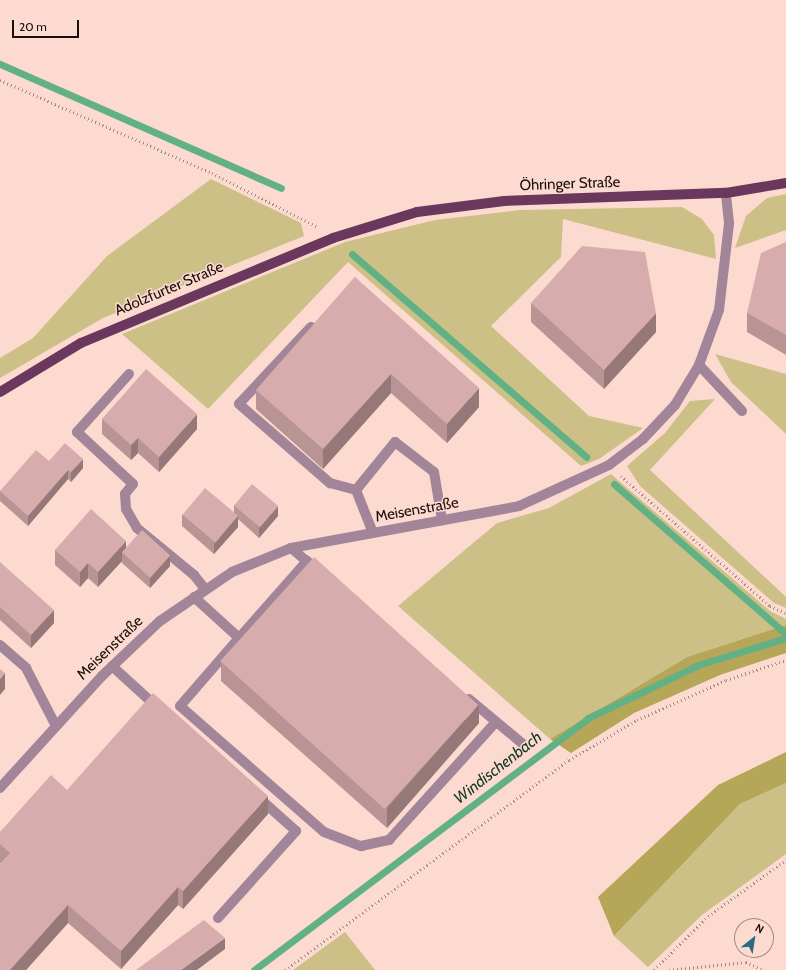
<!DOCTYPE html>
<meta charset="utf-8">
<style>
body{margin:0}
#map{position:relative;width:786px;height:970px;overflow:hidden;background:#fcdad0;font-family:Cabin,sans-serif}
div>[style]{position:absolute}
[style*='--x']{left:calc(var(--x)*1px);top:calc(var(--y)*1px);width:calc(var(--w)*1px);rotate:calc(var(--a)*1deg)}
.green>*{inset:0;background:#ccc087}
.forest>*{inset:0;background:#b6a657}
.stream>*{height:7px;margin:-3.5px;padding:0 3.5px;transform-origin:3.5px;border-radius:3.5px;background:#62b185}
.path>*{height:2.5px;margin-top:-1.25px;transform-origin:0;background:repeating-linear-gradient(90deg,#a38981 0 1px,transparent 0 4px)}
.minor>*{height:10px;margin:-5px;padding:0 5px;transform-origin:5px;border-radius:5px;background:#a38599}
.major>*{height:10px;margin:-5px;padding:0 5px;transform-origin:5px;border-radius:5px;background:#6a385d}
.wall>*{inset:0;background:#b99494}
.shaded-wall>*{inset:0;background:#967878}
.building>*{inset:0;background:#d7acac;transform-origin:0 0}
span{translate:-50% -50%;white-space:nowrap;text-align:center;line-height:1.15;-webkit-text-stroke:3px #fcdad0;paint-order:stroke}
.street-label{font-size:15px;color:#1b0d09}
.water-label{font-size:16px;color:#143725;font-style:italic}
.north{position:absolute;left:734px;top:918px;width:40px;height:40px;box-sizing:border-box;background:#fcdad0;border:1px solid #a28880;border-radius:50%;rotate:30deg;font-size:11px;font-weight:700;line-height:16px;text-align:center;color:#1b0d09}
.north::after{content:'';display:block;margin:auto;width:14px;height:18px;background:#2a6d7e;clip-path:polygon(50% 0,100% 100%,50% 72%,0 100%)}
.scale{position:absolute;left:12px;top:20px;width:67px;height:18px;box-sizing:border-box;border:2px solid #1b0d09;border-top:0;padding-left:5px;font-size:12px;line-height:14px;white-space:nowrap;color:#1b0d09;-webkit-text-stroke:3px #fcdad0;paint-order:stroke}
</style>
<div id="map">
<div class="green">
<i style="clip-path:polygon(211px 179px,301px 223px,304px 236px,103px 318px,0 378px,0 358px,33px 338px,107px 256px)"></i>
<i style="clip-path:polygon(786px 194px,786px 230px,735px 248px,746px 216px,767px 198px)"></i>
<i style="clip-path:polygon(682px 207px,702px 219px,714px 235px,716px 259px,563px 219px,561px 257px,491px 326px,589px 416px,643px 428px,599px 459px,581px 466px,348px 262px,208px 409px,122px 334px,345px 242px,435px 220px,520px 210px)"></i>
<i style="clip-path:polygon(715px 354px,786px 374px,786px 434px,731px 382px)"></i>
<i style="clip-path:polygon(715px 399px,650px 470px,786px 597px,786px 608px,774px 603px,640px 486px,627px 466px,665px 433px,690px 401px)"></i>
<i style="clip-path:polygon(611px 474px,770px 611px,786px 619px,786px 625px,687px 657px,550px 739px,398px 606px,497px 523px,549px 508px)"></i>
<i style="clip-path:polygon(786px 783px,786px 854px,702px 915px,648px 967px,614px 936px,740px 804px)"></i>
<i style="clip-path:polygon(345px 932px,375px 970px,293px 970px)"></i>
</div>
<div class="forest">
<i style="clip-path:polygon(786px 625px,786px 653px,720px 675px,634px 713px,571px 753px,550px 739px,687px 657px)"></i>
<i style="clip-path:polygon(786px 752px,786px 783px,740px 804px,614px 936px,598px 897px,718px 785px)"></i>
</div>
<div class="stream">
<i style="--x:0;--y:64;--w:307;--a:23.8"></i>
<i style="--x:352;--y:254;--w:310;--a:40.9"></i>
<i style="--x:614;--y:484;--w:228;--a:41.1"></i>
<i style="--x:254;--y:970;--w:418;--a:-37"></i>
<i style="--x:588;--y:718;--w:122;--a:-25.7"></i>
<i style="--x:698;--y:665;--w:92;--a:-17.1"></i>
</div>
<div class="path">
<i style="--x:0;--y:80;--w:232;--a:23.7"></i>
<i style="--x:212;--y:173;--w:119;--a:27"></i>
<i style="--x:621;--y:476;--w:198;--a:41.1"></i>
<i style="--x:770;--y:606;--w:17;--a:24"></i>
<i style="--x:285;--y:970;--w:353;--a:-36.5"></i>
<i style="--x:569;--y:760;--w:79;--a:-30.5"></i>
<i style="--x:637;--y:720;--w:98;--a:-24.2"></i>
<i style="--x:726;--y:680;--w:63;--a:-18.4"></i>
<i style="--x:654;--y:970;--w:76;--a:-45"></i>
<i style="--x:708;--y:916;--w:96;--a:-35.7"></i>
<i style="--x:669;--y:970;--w:77;--a:-5.9"></i>
<i style="--x:746;--y:962;--w:19;--a:25"></i>
</div>
<div class="minor">
<i style="--x:311;--y:327;--w:105;--a:133.1"></i>
<i style="--x:239;--y:404;--w:121;--a:41"></i>
<i style="--x:330;--y:483;--w:27;--a:15"></i>
<i style="--x:699;--y:365;--w:63;--a:46.9"></i>
<i style="--x:129;--y:374;--w:78;--a:131.9"></i>
<i style="--x:77;--y:432;--w:76;--a:42.9"></i>
<i style="--x:133;--y:484;--w:13;--a:129"></i>
<i style="--x:125;--y:494;--w:15;--a:86"></i>
<i style="--x:126;--y:509;--w:22;--a:60"></i>
<i style="--x:137;--y:528;--w:74;--a:39.5"></i>
<i style="--x:194;--y:575;--w:18;--a:52"></i>
<i style="--x:373;--y:533;--w:46;--a:-111.6"></i>
<i style="--x:356;--y:490;--w:62;--a:-50.9"></i>
<i style="--x:395;--y:442;--w:49;--a:37.6"></i>
<i style="--x:434;--y:472;--w:49;--a:80.5"></i>
<i style="--x:291;--y:548;--w:35;--a:40"></i>
<i style="--x:194;--y:597;--w:61;--a:42.3"></i>
<i style="--x:239;--y:638;--w:90;--a:130.9"></i>
<i style="--x:180;--y:706;--w:191;--a:41.2"></i>
<i style="--x:324;--y:832;--w:40;--a:21"></i>
<i style="--x:361;--y:846;--w:29;--a:-12"></i>
<i style="--x:389;--y:840;--w:159;--a:-47.8"></i>
<i style="--x:239;--y:638;--w:103;--a:-48.6"></i>
<i style="--x:0;--y:645;--w:35;--a:41"></i>
<i style="--x:26;--y:668;--w:65;--a:62.7"></i>
<i style="--x:112;--y:666;--w:62;--a:42.4"></i>
<i style="--x:469;--y:699;--w:70;--a:39.8"></i>
<i style="--x:0;--y:788;--w:151;--a:-47.7"></i>
<i style="--x:102;--y:676;--w:80;--a:-43.5"></i>
<i style="--x:160;--y:621;--w:87;--a:-34.2"></i>
<i style="--x:232;--y:572;--w:64;--a:-22.1"></i>
<i style="--x:291;--y:548;--w:232;--a:-10.4"></i>
<i style="--x:519;--y:506;--w:99;--a:-24.5"></i>
<i style="--x:609;--y:465;--w:43;--a:-37.4"></i>
<i style="--x:643;--y:439;--w:47;--a:-46.7"></i>
<i style="--x:675;--y:405;--w:47;--a:-59"></i>
<i style="--x:699;--y:365;--w:59;--a:-70"></i>
<i style="--x:719;--y:310;--w:88;--a:-83.4"></i>
<i style="--x:729;--y:223;--w:30;--a:-96"></i>
<i style="--x:218;--y:918;--w:117;--a:-48.1"></i>
<i style="--x:296;--y:831;--w:51;--a:-138.2"></i>
</div>
<div class="major">
<i style="--x:0;--y:392;--w:95;--a:-31.2"></i>
<i style="--x:81;--y:343;--w:273;--a:-22.6"></i>
<i style="--x:333;--y:238;--w:88;--a:-17.2"></i>
<i style="--x:417;--y:212;--w:88;--a:-7.2"></i>
<i style="--x:504;--y:201;--w:222;--a:-2.1"></i>
<i style="--x:726;--y:193;--w:61;--a:-9.5"></i>
</div>
<div class="wall">
<i style="clip-path:polygon(786px 242px,786px 355px,747px 332px,747px 313px)"></i>
<i style="clip-path:polygon(355px 277px,479px 407px,447px 443px,391px 393px,323px 469px,256px 409px,256px 390px)"></i>
<i style="clip-path:polygon(531px 303px,656px 332px,604px 389px,531px 322px)"></i>
<i style="clip-path:polygon(102px 419px,197px 429px,159px 472px,138px 453px,131px 460px,102px 434px)"></i>
<i style="clip-path:polygon(49px 461px,83px 468px,71px 482px,68px 479px,28px 526px,0 501px,0 491px)"></i>
<i style="clip-path:polygon(234px 505px,278px 516px,259px 538px,238px 519px,238px 527px,214px 554px,182px 526px,182px 515px,234px 513px)"></i>
<i style="clip-path:polygon(126px 547px,170px 566px,150px 588px,122px 563px,122px 561px,98px 587px,88px 578px,80px 587px,55px 565px,55px 550px)"></i>
<i style="clip-path:polygon(0 562px,54px 623px,31px 648px,0 620px)"></i>
<i style="clip-path:polygon(221px 662px,479px 723px,387px 828px,221px 681px)"></i>
<i style="clip-path:polygon(67px 790px,268px 814px,183px 909px,178px 905px,121px 969px,68px 923px,26px 970px,0 970px,1px 863px,0 863px,0 832px)"></i>
</div>
<div class="shaded-wall">
<i style="clip-path:polygon(656px 313px,656px 332px,604px 389px,604px 370px)"></i>
<i style="clip-path:polygon(391px 374px,391px 393px,323px 469px,323px 449px)"></i>
<i style="clip-path:polygon(479px 388px,479px 407px,447px 443px,447px 424px)"></i>
<i style="clip-path:polygon(197px 414px,197px 429px,159px 472px,159px 457px)"></i>
<i style="clip-path:polygon(138px 438px,138px 453px,131px 460px,131px 445px)"></i>
<i style="clip-path:polygon(83px 459px,83px 468px,71px 482px,71px 472px)"></i>
<i style="clip-path:polygon(68px 470px,68px 479px,28px 526px,28px 516px)"></i>
<i style="clip-path:polygon(278px 506px,278px 516px,259px 538px,259px 528px)"></i>
<i style="clip-path:polygon(238px 516px,238px 527px,214px 554px,214px 544px)"></i>
<i style="clip-path:polygon(126px 541px,126px 556px,122px 552px,122px 561px,98px 587px,98px 572px)"></i>
<i style="clip-path:polygon(170px 555px,170px 566px,150px 588px,150px 578px)"></i>
<i style="clip-path:polygon(88px 563px,88px 578px,80px 587px,80px 572px)"></i>
<i style="clip-path:polygon(54px 610px,54px 623px,31px 648px,31px 635px)"></i>
<i style="clip-path:polygon(5px 673px,5px 689px,0 695px,0 679px)"></i>
<i style="clip-path:polygon(479px 704px,479px 723px,387px 828px,387px 808px)"></i>
<i style="clip-path:polygon(268px 796px,268px 814px,183px 909px,183px 891px)"></i>
<i style="clip-path:polygon(178px 887px,178px 905px,121px 969px,121px 951px)"></i>
<i style="clip-path:polygon(68px 905px,68px 923px,26px 970px,10px 970px)"></i>
<i style="clip-path:polygon(225px 938px,225px 949px,197px 970px,181px 970px)"></i>
</div>
<div class="building">
<i style="clip-path:polygon(786px 242px,786px 335px,747px 313px,761px 253px)"></i>
<i style="clip-path:polygon(582px 246px,645px 252px,656px 313px,604px 370px,531px 303px)"></i>
<i style="clip-path:polygon(355px 277px,479px 388px,447px 424px,391px 374px,323px 449px,256px 390px)"></i>
<i style="clip-path:polygon(146px 369px,197px 414px,159px 457px,138px 438px,131px 445px,102px 419px)"></i>
<i style="clip-path:polygon(65px 443px,83px 459px,71px 472px,68px 470px,28px 516px,0 491px,36px 450px,49px 461px)"></i>
<i style="left:252px;top:484px;width:34px;height:28px;rotate:40deg"></i>
<i style="left:205px;top:488px;width:43px;height:35px;rotate:40deg"></i>
<i style="clip-path:polygon(91px 509px,126px 541px,98px 572px,88px 563px,80px 572px,55px 550px)"></i>
<i style="left:142px;top:530px;width:38px;height:30px;rotate:42deg"></i>
<i style="left:314px;top:557px;width:221px;height:140px;rotate:42deg"></i>
<i style="clip-path:polygon(0 562px,54px 610px,31px 635px,0 607px)"></i>
<i style="clip-path:polygon(0 669px,5px 673px,0 679px)"></i>
<i style="clip-path:polygon(153px 693px,268px 796px,183px 891px,178px 887px,121px 951px,68px 905px,10px 970px,0 970px,0 864px,10px 853px,0 844px,0 832px,51px 775px,67px 790px)"></i>
<i style="clip-path:polygon(204px 920px,225px 938px,181px 970px,136px 970px)"></i>
</div>
<div class="street-label">
<span style="left:570px;top:184px;rotate:-2deg">Öhringer Straße</span>
<span style="left:169px;top:289px;rotate:-23deg">Adolzfurter Straße</span>
<span style="left:417px;top:510px;rotate:-10deg">Meisenstraße</span>
<span style="left:110px;top:648px;rotate:-44deg">Meisenstraße</span>
</div>
<div class="water-label">
<span style="left:498px;top:768px;rotate:-38deg">Windischenbach</span>
</div>
<div class="north">N</div>
<div class="scale">20 m</div>
</div>
